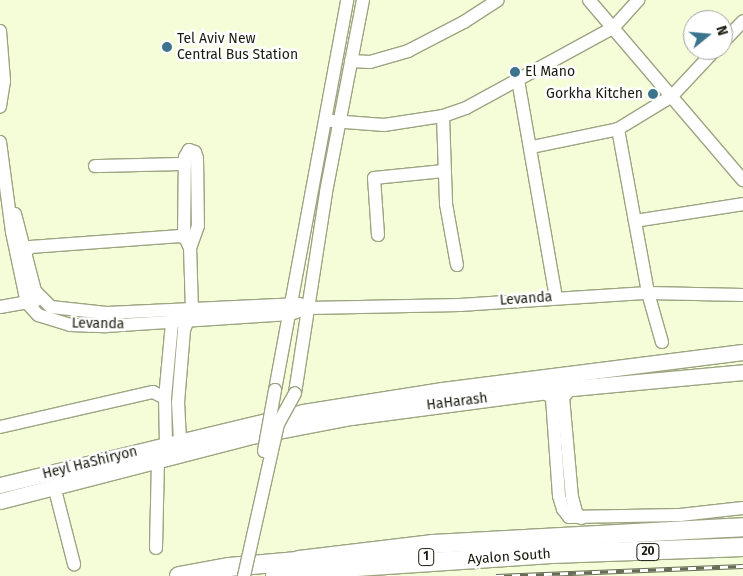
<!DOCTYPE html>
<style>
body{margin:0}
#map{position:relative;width:743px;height:576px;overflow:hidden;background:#f4fdd8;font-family:"Fira Sans",sans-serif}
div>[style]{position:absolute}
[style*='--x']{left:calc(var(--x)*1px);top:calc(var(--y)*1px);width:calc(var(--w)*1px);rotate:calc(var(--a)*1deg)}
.roads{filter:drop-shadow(1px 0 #9ca481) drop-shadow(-1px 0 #9ca481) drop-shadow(0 1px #9ca481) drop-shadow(0 -1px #9ca481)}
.minor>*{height:12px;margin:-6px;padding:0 6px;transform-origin:6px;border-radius:6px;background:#fff}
.major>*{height:15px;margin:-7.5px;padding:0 7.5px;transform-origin:7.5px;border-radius:7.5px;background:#fff}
.highway>*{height:18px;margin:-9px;padding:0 9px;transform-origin:9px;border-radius:9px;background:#fff}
.rail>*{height:4.5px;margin-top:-2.25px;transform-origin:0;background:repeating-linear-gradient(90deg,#fff 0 8px,#676c57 0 16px);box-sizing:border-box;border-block:1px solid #676c57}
.bridges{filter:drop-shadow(1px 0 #9ca481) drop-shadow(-1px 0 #9ca481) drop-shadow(0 1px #9ca481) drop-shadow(0 -1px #9ca481)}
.minor-bridge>*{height:12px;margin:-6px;padding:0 6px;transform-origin:6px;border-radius:6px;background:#fff}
.dots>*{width:14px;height:14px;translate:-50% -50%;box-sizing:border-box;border:2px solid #fff;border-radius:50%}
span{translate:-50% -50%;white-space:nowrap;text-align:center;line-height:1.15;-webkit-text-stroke:5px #fff;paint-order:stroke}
.shield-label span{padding:1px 4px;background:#fff;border:1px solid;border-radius:4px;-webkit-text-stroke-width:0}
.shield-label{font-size:12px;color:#181b0e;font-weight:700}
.poi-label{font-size:14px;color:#181b0e}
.left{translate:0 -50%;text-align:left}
.right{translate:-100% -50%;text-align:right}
.street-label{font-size:14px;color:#181b0e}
.north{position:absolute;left:683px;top:10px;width:50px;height:50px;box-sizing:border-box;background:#fff;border:1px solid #a3a49f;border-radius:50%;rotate:73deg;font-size:14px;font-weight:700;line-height:20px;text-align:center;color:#181b0e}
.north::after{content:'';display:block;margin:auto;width:18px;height:22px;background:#3c748e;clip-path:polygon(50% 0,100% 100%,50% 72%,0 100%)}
</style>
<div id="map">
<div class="roads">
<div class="minor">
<i style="--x:589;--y:0;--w:237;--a:49.5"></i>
<i style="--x:0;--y:31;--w:50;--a:85.4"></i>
<i style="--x:4;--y:81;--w:26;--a:99"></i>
<i style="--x:723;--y:42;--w:29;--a:-46"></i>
<i style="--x:351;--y:61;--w:19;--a:3"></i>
<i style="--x:370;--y:62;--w:40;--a:-16"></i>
<i style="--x:408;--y:51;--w:63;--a:-27.4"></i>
<i style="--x:464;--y:22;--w:40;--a:-32.9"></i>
<i style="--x:518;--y:80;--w:220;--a:80.1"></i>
<i style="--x:443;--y:116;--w:88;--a:88"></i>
<i style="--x:446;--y:204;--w:62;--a:79.8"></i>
<i style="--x:332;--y:121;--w:52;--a:4.4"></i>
<i style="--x:384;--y:125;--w:60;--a:-8.7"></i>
<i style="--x:443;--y:116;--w:24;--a:-19"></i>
<i style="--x:466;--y:108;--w:167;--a:-28.6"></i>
<i style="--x:613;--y:28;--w:38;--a:-48"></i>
<i style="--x:618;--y:129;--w:167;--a:79.6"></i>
<i style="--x:648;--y:293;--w:51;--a:74.1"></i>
<i style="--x:0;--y:142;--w:91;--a:82.4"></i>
<i style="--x:12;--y:232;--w:73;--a:78.1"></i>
<i style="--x:27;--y:303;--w:16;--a:47"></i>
<i style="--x:38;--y:315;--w:34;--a:17"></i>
<i style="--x:70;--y:325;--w:36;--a:2"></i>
<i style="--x:106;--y:326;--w:184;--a:-3.7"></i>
<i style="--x:290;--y:314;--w:20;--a:-18"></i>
<i style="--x:309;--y:308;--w:151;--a:-1.1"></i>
<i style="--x:460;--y:305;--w:188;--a:-3.7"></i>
<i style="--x:648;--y:293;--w:95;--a:1.2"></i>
<i style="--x:532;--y:147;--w:88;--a:-11.8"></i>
<i style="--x:618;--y:129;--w:63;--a:-31.4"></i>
<i style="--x:672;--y:96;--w:63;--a:-46.9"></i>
<i style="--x:95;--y:166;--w:90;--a:-1.3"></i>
<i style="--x:15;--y:214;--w:80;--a:75.4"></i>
<i style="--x:35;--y:291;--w:23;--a:45"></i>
<i style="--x:51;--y:307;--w:56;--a:6.1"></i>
<i style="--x:107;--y:313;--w:193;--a:-2.7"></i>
<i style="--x:635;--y:221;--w:109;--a:-8.9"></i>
<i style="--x:378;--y:235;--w:57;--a:-94"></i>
<i style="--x:374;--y:178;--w:70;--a:-5.7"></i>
<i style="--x:27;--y:251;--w:5;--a:-53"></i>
<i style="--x:30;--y:247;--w:151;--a:-4.2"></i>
<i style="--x:181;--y:236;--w:6;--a:31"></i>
<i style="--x:0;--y:307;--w:36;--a:-10"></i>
<i style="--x:572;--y:388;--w:13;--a:135"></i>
<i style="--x:563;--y:397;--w:100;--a:84.9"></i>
<i style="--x:572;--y:497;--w:16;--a:75"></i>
<i style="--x:576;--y:512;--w:8;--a:50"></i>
<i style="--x:275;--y:390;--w:397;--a:-79.5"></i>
<i style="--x:544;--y:392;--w:10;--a:37"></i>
<i style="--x:552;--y:398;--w:98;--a:85.9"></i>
<i style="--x:559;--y:496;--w:14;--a:73"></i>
<i style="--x:563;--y:509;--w:10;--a:53"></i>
<i style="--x:569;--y:517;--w:111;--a:-1"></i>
<i style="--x:680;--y:515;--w:63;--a:-6.3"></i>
<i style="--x:295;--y:393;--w:203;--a:-81.2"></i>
<i style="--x:326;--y:192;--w:196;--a:-79.1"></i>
<i style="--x:0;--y:427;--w:157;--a:-12.9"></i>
<i style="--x:153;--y:392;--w:13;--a:27"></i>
<i style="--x:177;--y:450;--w:10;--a:-73"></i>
<i style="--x:180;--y:440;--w:37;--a:-93"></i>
<i style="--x:178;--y:403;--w:73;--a:-85.3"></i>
<i style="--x:184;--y:330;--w:22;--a:-68"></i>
<i style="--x:192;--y:310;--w:62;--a:-91.8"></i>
<i style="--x:190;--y:248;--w:14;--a:-115"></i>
<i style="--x:184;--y:235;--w:78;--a:-89.3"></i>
<i style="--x:185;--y:157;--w:8;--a:-60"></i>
<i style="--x:189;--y:150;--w:6;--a:18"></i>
<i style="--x:195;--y:152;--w:6;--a:72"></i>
<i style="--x:197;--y:158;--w:68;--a:89.2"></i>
<i style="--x:198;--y:226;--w:23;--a:110"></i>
<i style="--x:172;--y:451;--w:9;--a:-131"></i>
<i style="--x:166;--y:444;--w:46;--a:-91.2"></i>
<i style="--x:165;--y:398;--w:76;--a:-84.7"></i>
<i style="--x:172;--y:322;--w:6;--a:-51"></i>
<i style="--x:54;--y:486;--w:81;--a:75.6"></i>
<i style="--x:156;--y:548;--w:89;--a:-88.7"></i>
</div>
<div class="major">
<i style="--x:0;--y:485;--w:312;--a:-13.5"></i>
<i style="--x:303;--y:412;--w:141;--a:-9"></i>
<i style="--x:442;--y:390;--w:303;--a:-7.2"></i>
<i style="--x:0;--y:501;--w:255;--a:-14.5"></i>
<i style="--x:247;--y:437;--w:106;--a:-10.9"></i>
<i style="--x:351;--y:417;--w:223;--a:-7.5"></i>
<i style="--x:572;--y:388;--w:172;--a:-5.3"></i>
</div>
<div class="highway">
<i style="--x:299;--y:560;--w:135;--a:-6.8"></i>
<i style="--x:433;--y:544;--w:310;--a:-3.1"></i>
<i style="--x:179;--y:576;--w:51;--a:-10.2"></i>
<i style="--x:229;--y:567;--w:80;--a:-5"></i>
<i style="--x:275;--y:576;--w:52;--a:-7.7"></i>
<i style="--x:327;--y:569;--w:225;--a:-3.8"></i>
<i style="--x:552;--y:554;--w:191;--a:-2.1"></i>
</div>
</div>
<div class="rail">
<i style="--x:496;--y:576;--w:247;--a:-2.3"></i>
</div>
<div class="bridges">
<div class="minor-bridge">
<i style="--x:264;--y:451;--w:62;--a:-79.8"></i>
<i style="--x:244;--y:576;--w:156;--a:-77.4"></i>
<i style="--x:278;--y:424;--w:35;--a:-61"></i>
</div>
</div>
<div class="dots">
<i style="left:167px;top:47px;background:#3c748e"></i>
<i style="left:515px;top:72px;background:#3c748e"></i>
<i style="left:653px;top:94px;background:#3c748e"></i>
</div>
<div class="shield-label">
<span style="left:648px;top:552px">20</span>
<span style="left:426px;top:557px">1</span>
</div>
<div class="poi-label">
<span class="left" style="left:177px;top:47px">Tel Aviv New<br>Central Bus Station</span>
<span class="left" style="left:525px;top:72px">El Mano</span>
<span class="right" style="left:643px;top:94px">Gorkha Kitchen</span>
</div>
<div class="street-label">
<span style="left:526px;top:299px;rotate:-4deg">Levanda</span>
<span style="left:98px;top:324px;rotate:1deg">Levanda</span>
<span style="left:457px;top:402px;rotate:-7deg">HaHarash</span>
<span style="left:90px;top:463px;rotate:-14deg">Heyl HaShiryon</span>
<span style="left:509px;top:557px;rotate:-4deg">Ayalon South</span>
</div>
<div class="north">N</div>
</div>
